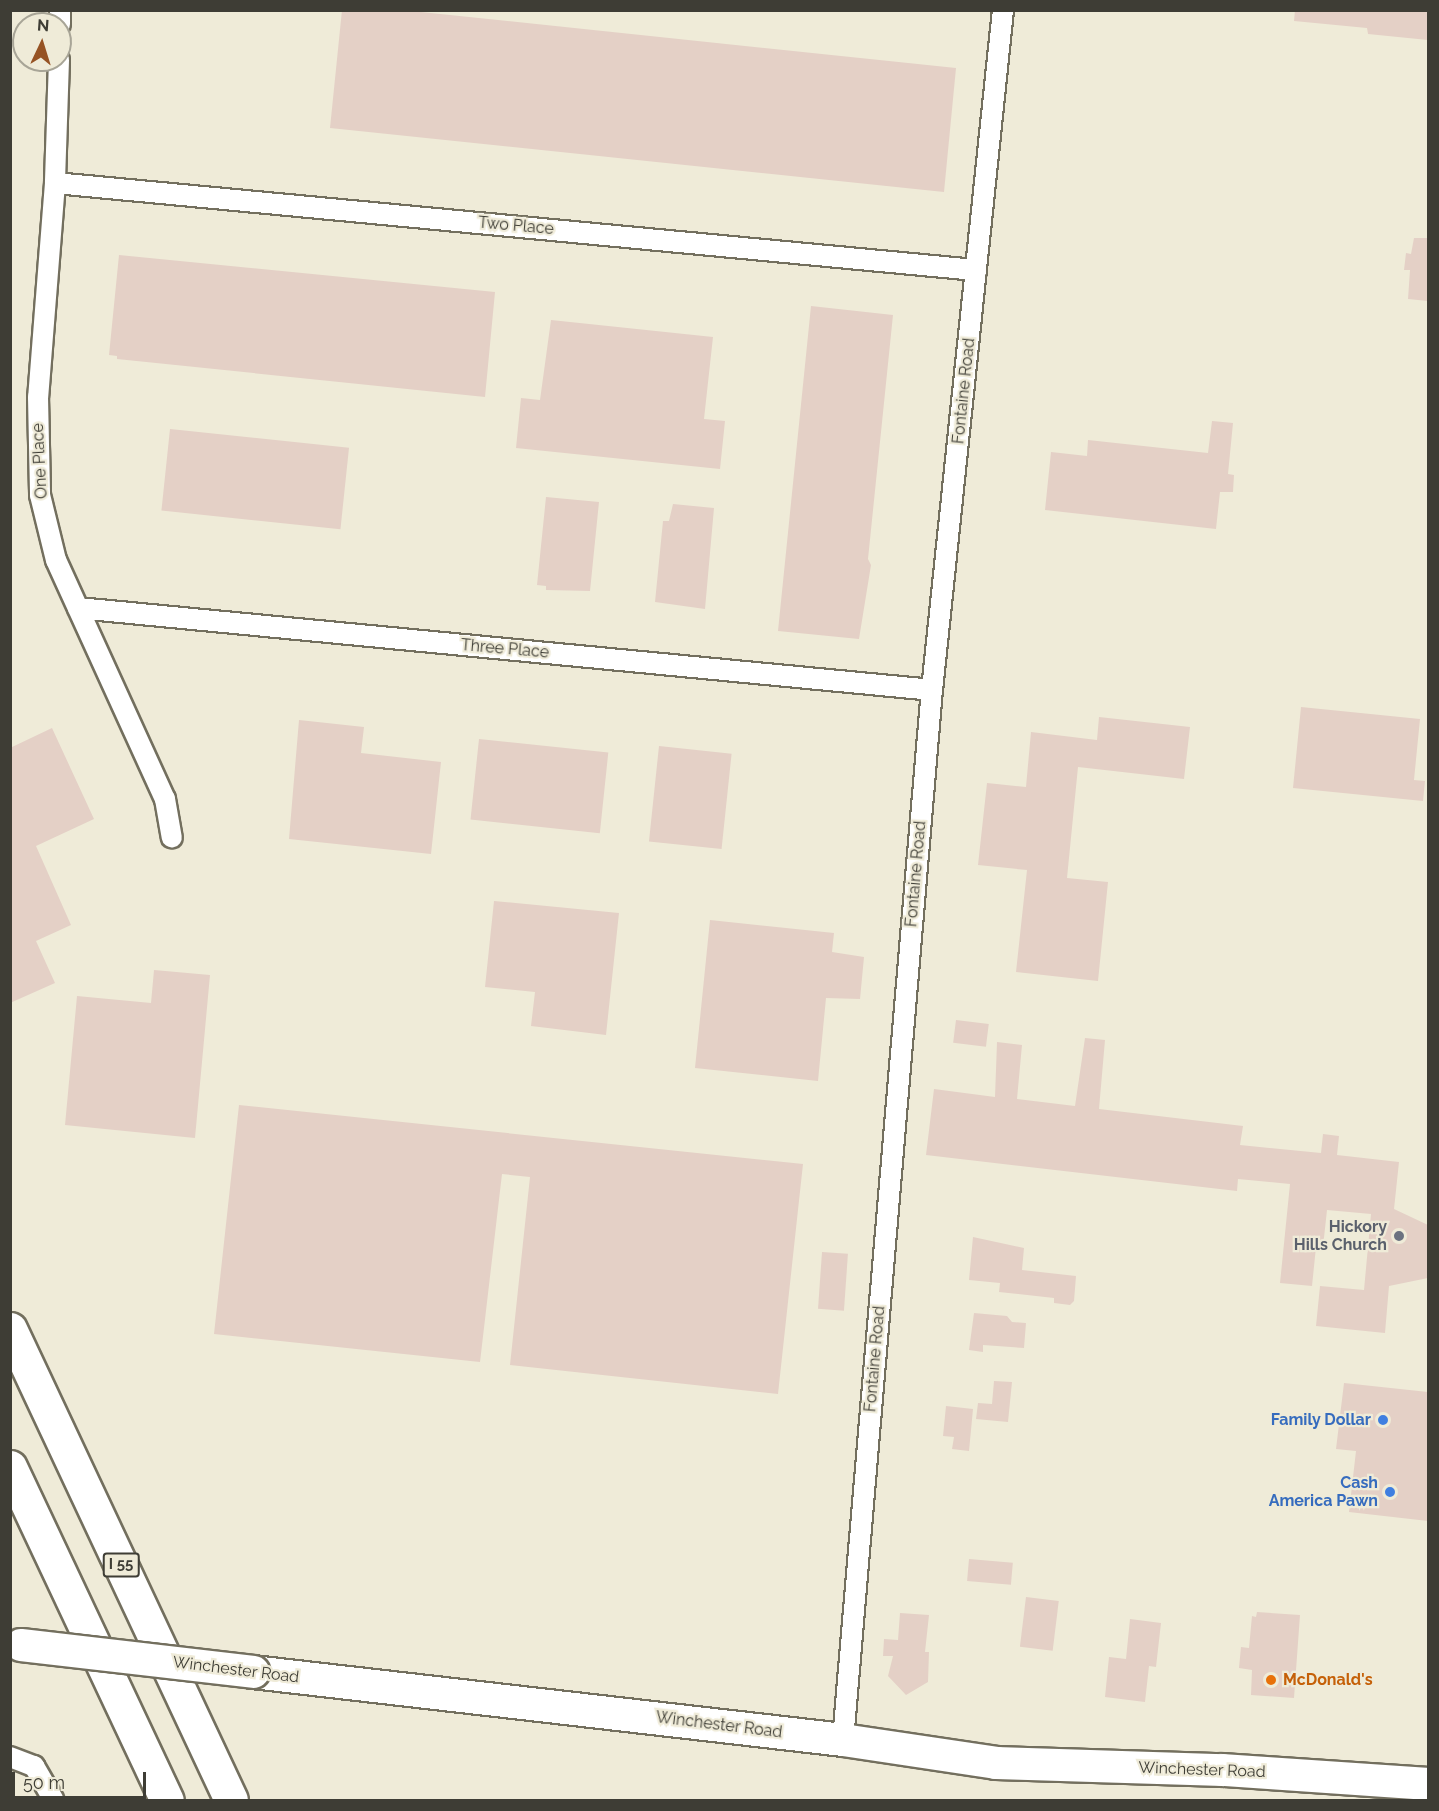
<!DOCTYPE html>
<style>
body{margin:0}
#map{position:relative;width:1439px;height:1811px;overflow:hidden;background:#efebd8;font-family:Raleway,sans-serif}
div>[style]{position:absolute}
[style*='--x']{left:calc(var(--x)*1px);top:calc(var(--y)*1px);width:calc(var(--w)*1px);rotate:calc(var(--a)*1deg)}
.building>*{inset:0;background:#e4d0c6;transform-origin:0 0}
.roads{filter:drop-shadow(2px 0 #736f5e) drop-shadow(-2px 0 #736f5e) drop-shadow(0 2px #736f5e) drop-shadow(0 -2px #736f5e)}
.minor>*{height:20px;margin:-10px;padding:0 10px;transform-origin:10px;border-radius:10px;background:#fff}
.primary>*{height:32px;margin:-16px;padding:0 16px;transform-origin:16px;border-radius:16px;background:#fff}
.motorway>*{height:33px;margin:-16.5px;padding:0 16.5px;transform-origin:16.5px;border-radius:16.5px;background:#fff}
.bridges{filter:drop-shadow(2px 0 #736f5e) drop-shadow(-2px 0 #736f5e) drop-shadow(0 2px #736f5e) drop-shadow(0 -2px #736f5e)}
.primary-bridge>*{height:32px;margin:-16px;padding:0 16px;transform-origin:16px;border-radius:16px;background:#fff}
.dots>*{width:16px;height:16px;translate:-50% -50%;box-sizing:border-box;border:3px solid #efebd8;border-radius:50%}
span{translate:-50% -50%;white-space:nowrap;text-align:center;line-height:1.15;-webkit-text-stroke:4.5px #efebd8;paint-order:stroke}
.shield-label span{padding:2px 4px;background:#efebd8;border:2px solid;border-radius:4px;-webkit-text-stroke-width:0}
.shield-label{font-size:15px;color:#3e3d35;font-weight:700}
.street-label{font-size:16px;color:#3e3d35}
.worship-label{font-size:16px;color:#5b616d;font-weight:700}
.right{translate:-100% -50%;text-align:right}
.shop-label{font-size:16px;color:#366cbe;font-weight:700}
.food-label{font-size:16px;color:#c56008;font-weight:700}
.left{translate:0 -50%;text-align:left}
.frame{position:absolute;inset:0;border:12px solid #3e3d35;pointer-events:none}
.north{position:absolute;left:12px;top:12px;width:60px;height:60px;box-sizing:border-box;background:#efebd8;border:2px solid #a8a597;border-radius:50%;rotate:4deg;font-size:16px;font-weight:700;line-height:24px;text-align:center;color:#3e3d35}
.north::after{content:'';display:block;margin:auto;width:21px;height:27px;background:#965324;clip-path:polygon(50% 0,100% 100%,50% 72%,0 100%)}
.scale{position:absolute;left:12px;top:1772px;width:134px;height:27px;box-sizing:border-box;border:3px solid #3e3d35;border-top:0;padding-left:8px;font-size:18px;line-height:21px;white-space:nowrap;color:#3e3d35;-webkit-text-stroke:4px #efebd8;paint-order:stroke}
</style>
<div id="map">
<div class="building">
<i style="clip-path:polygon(342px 10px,402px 10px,956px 68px,944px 192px,330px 128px)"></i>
<i style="clip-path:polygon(1295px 10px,1428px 10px,1428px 40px,1368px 34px,1367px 28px,1294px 21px)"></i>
<i style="clip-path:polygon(1414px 238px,1428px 238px,1428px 301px,1408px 299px,1410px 270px,1404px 270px,1406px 253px,1411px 254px)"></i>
<i style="clip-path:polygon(119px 255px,495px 292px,485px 397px,117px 359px,117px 356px,109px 355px)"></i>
<i style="clip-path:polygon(811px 306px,893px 315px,868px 559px,871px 565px,859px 639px,778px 631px)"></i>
<i style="clip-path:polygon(551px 320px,713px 337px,704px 419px,725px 421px,720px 469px,516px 448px,521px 398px,540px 400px)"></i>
<i style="clip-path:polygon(1212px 421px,1233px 423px,1228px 474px,1234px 475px,1233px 492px,1220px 492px,1216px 529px,1045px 510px,1051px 452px,1087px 456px,1088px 440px,1208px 453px)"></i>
<i style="left:170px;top:429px;width:180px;height:82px;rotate:6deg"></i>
<i style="clip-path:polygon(546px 497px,599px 502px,590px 591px,546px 590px,546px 586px,537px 585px)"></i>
<i style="clip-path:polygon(673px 504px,714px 508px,705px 609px,655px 602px,663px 521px,669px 521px)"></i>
<i style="clip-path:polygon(1301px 707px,1420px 719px,1414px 780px,1425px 781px,1423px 801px,1293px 788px)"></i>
<i style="clip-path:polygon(1099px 717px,1190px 727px,1184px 779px,1078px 767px,1067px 878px,1108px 882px,1098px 981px,1016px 972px,1027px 870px,978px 865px,987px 783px,1026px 787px,1031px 732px,1097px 740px)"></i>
<i style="clip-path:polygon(299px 720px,364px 727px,361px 753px,441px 762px,431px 854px,289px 839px)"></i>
<i style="clip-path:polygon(52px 728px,94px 819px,36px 846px,71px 925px,36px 941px,55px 983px,10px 1003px,10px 748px)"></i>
<i style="left:479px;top:739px;width:130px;height:81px;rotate:6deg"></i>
<i style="left:659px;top:746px;width:73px;height:96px;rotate:6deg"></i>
<i style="clip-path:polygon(494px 901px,619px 913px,606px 1035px,531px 1026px,535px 992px,485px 987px)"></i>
<i style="clip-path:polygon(710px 920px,834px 933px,832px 952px,864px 957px,860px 999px,826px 998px,818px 1081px,695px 1068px)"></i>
<i style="clip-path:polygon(154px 970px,210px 975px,195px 1138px,65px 1125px,77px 996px,151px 1003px)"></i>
<i style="left:956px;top:1020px;width:33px;height:23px;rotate:7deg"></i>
<i style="clip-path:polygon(1085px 1038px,1105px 1040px,1099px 1109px,1243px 1126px,1240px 1145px,1321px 1153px,1323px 1134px,1339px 1136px,1337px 1155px,1399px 1162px,1394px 1209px,1428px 1225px,1428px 1278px,1389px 1286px,1385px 1333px,1316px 1326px,1320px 1286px,1364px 1290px,1371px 1214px,1327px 1210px,1323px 1247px,1316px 1247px,1312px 1286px,1280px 1283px,1290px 1184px,1238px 1179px,1237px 1191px,926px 1155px,934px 1089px,995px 1097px,997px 1042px,1022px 1045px,1017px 1099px,1075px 1106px)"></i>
<i style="clip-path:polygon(239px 1105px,803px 1164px,778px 1394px,510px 1365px,530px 1177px,502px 1174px,480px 1362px,214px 1334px)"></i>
<i style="clip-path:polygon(973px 1237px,1024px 1248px,1022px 1270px,1076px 1276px,1074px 1301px,1070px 1305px,1054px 1303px,1054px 1298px,999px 1292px,1000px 1283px,969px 1280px)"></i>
<i style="left:822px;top:1252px;width:26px;height:57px;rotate:4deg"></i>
<i style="clip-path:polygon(974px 1313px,1007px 1316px,1012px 1322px,1026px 1323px,1024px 1348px,983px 1345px,983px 1352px,969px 1350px)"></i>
<i style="clip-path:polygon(994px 1381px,1012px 1382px,1008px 1422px,976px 1419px,978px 1403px,992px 1404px)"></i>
<i style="clip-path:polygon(1344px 1383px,1428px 1392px,1428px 1521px,1349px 1512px,1356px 1451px,1336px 1449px)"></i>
<i style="clip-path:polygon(946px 1406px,973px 1409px,969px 1451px,952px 1449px,954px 1437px,943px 1436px)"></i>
<i style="left:969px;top:1559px;width:44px;height:22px;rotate:5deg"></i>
<i style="left:1026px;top:1597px;width:33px;height:50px;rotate:7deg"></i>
<i style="clip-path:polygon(1257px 1612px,1300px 1615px,1294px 1698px,1251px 1695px,1252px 1670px,1239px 1668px,1241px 1647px,1249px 1648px,1252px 1616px,1256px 1617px)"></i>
<i style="clip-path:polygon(900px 1613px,929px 1615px,925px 1652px,929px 1652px,928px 1682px,906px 1695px,888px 1676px,893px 1656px,883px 1656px,884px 1639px,898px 1640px)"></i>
<i style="clip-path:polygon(1130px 1619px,1161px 1623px,1156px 1667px,1149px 1666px,1145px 1702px,1105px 1697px,1109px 1657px,1126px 1659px)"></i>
</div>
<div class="roads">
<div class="minor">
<i style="--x:60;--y:24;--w:14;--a:-90"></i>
<i style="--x:59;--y:60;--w:123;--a:91.9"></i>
<i style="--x:55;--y:183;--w:215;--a:94.5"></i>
<i style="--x:38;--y:397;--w:98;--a:88.8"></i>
<i style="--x:40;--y:495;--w:67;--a:76.2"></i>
<i style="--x:56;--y:560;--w:263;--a:65.5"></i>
<i style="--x:165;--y:799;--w:39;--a:80"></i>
<i style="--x:55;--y:183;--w:925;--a:5.4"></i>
<i style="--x:78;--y:608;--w:858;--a:5.48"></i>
<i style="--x:843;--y:1740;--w:1054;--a:-85.16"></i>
<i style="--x:932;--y:690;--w:684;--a:-84.04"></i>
<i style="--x:10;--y:1757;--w:26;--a:21"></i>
<i style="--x:34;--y:1766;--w:39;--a:60"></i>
</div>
<div class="primary">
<i style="--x:253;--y:1672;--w:594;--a:6.57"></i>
<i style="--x:843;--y:1740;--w:155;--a:8.5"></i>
<i style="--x:996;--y:1763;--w:227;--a:1.8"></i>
<i style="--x:1223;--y:1770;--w:205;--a:3.9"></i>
</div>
<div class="motorway">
<i style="--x:10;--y:1329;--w:520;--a:64.86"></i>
<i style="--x:10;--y:1467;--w:368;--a:64.8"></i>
</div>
</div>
<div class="bridges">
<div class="primary-bridge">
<i style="--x:21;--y:1645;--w:234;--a:6.6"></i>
</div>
</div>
<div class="dots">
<i style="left:1399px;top:1236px;background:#6b7280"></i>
<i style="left:1383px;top:1420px;background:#3f7fe0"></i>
<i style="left:1390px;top:1492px;background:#3f7fe0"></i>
<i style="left:1271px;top:1680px;background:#e8710a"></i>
</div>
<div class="shield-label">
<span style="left:121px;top:1565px">I 55</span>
</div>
<div class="street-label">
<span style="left:516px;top:226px;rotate:5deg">Two Place</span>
<span style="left:964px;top:391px;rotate:-84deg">Fontaine Road</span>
<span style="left:40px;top:461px;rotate:-93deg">One Place</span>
<span style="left:505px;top:649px;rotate:5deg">Three Place</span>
<span style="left:916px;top:874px;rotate:-85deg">Fontaine Road</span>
<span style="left:875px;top:1359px;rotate:-85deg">Fontaine Road</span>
<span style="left:236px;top:1670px;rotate:7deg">Winchester Road</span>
<span style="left:719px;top:1725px;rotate:7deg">Winchester Road</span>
<span style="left:1202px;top:1770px;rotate:2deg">Winchester Road</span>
</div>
<div class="worship-label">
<span class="right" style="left:1387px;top:1236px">Hickory<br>Hills Church</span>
</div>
<div class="shop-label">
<span class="right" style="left:1371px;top:1420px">Family Dollar</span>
<span class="right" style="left:1378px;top:1492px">Cash<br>America Pawn</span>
</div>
<div class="food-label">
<span class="left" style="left:1283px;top:1680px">McDonald's</span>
</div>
<div class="frame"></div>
<div class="north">N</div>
<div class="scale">50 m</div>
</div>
